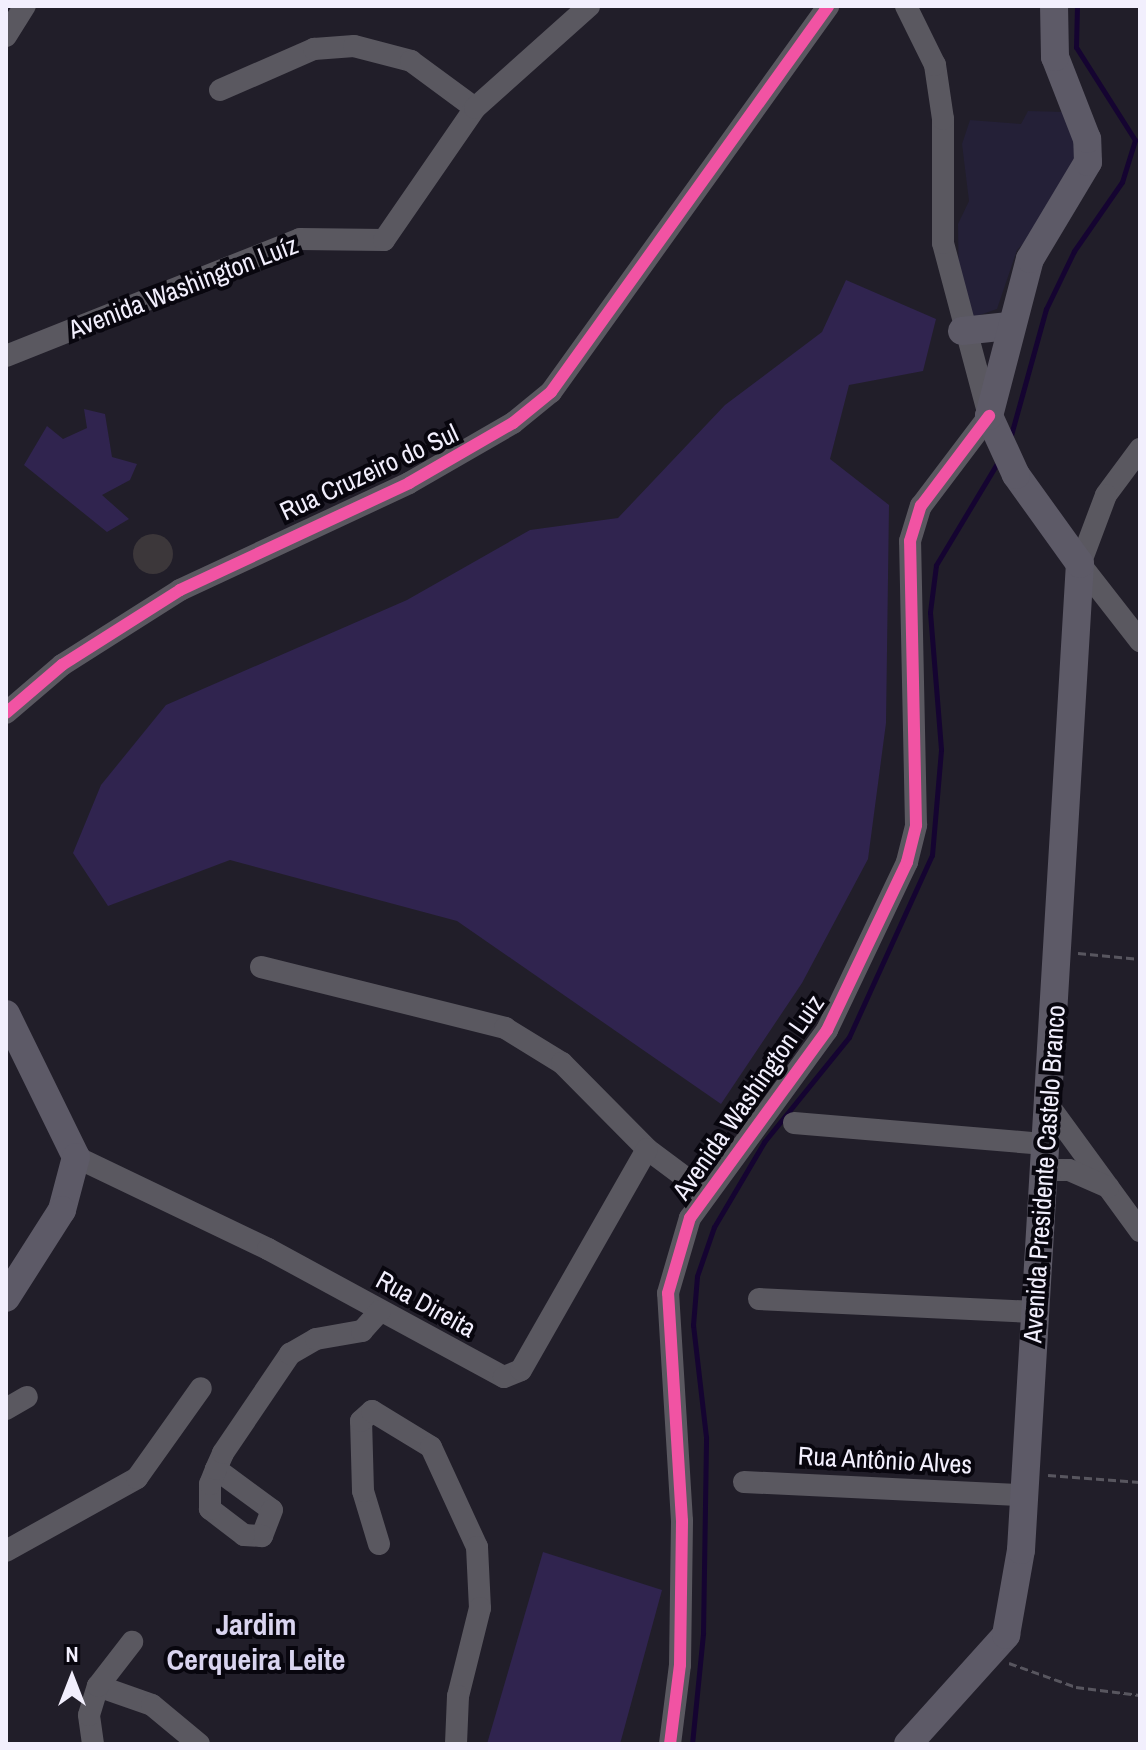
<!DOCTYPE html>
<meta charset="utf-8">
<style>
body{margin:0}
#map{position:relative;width:1146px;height:1750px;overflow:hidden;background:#211e29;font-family:"Archivo Narrow",sans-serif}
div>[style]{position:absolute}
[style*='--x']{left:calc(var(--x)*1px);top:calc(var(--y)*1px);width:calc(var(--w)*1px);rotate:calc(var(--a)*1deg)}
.built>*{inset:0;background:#242037}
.green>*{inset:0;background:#30244f}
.stream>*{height:5px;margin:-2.5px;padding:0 2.5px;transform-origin:2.5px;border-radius:2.5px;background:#150431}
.building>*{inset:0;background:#3c373a}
.round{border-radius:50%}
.path>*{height:3px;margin-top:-1.5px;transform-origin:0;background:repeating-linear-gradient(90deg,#58565f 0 8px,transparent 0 12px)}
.minor>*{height:22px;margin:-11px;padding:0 11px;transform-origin:11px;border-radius:11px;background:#5a5860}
.major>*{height:28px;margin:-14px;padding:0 14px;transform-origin:14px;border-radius:14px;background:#5d5a67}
.cycleway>*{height:12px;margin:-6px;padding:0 6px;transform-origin:6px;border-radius:6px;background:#f153a3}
span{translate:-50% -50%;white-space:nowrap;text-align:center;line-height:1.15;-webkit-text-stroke:8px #08060e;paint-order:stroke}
.street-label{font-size:26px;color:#f2effd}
.quarter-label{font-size:30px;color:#d9d4ef;font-weight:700}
.frame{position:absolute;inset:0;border:8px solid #f2effd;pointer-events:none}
.north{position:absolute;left:32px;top:1638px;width:80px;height:80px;-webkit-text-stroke:6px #08060e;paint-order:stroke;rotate:0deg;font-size:22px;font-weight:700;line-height:32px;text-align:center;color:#f2effd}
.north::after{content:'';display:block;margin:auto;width:28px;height:36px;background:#f2effd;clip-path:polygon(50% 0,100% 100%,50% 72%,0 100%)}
</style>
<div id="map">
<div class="built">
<i style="clip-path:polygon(1028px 111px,1066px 112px,1077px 152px,1043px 223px,1017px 250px,997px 309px,968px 319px,959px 293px,958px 224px,969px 201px,962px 144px,970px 120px,1021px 124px)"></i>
</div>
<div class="green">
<i style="clip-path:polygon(846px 280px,936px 319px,923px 371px,849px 385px,830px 459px,889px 505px,886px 723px,868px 859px,802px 983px,721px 1104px,457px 921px,230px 860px,108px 906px,73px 853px,101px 785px,166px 705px,407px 600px,530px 530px,618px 518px,725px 405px,822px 332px)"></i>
<i style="clip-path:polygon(84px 409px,105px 414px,112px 457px,137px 464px,130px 480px,102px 495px,129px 519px,107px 532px,24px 465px,47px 426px,63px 439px,87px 428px)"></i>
<i style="clip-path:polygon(543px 1552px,662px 1590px,620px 1744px,487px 1744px)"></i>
</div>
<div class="stream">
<i style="--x:1011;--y:435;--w:131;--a:-74.5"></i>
<i style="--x:1046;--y:309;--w:64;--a:-64.2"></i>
<i style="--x:1074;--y:251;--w:84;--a:-55.2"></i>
<i style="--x:1122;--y:182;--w:44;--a:-72.8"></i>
<i style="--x:1135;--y:140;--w:110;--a:-122.4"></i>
<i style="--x:1076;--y:47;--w:41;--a:-88.6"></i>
<i style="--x:692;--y:1744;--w:112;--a:-84.3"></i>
<i style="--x:703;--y:1633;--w:196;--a:-89.1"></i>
<i style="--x:706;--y:1437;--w:113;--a:-96.6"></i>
<i style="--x:693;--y:1325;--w:49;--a:-85.3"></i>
<i style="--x:697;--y:1276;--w:52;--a:-70.9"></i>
<i style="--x:714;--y:1227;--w:99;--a:-59.5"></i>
<i style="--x:764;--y:1142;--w:135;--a:-51"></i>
<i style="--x:849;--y:1037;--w:200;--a:-65.5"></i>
<i style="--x:932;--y:855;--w:106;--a:-85.1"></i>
<i style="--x:941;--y:749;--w:137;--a:-94.6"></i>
<i style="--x:930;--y:612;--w:47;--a:-82.7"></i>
<i style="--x:936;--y:565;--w:120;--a:-59"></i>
</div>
<div class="building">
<i class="round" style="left:133px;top:534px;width:40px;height:40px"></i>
</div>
<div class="path">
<i style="--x:1078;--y:953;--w:62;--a:5.5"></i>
<i style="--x:1048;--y:1475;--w:92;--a:4.4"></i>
<i style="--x:1009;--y:1663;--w:71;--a:19.7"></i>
<i style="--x:1076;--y:1687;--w:64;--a:7.1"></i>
</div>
<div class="minor">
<i style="--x:6;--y:36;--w:36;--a:-58"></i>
<i style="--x:220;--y:90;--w:103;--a:-23.6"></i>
<i style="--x:314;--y:49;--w:40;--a:-4.3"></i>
<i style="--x:354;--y:46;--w:59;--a:14.7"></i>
<i style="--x:411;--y:61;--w:79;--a:36.3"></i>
<i style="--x:6;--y:356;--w:316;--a:-21.7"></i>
<i style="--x:300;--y:239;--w:84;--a:0.7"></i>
<i style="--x:384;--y:240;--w:160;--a:-55.4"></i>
<i style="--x:475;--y:108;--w:153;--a:-41.8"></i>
<i style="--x:1140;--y:449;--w:57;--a:126.5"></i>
<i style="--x:1106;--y:495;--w:74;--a:110.6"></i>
<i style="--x:1080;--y:564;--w:98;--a:52.1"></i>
<i style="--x:6;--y:713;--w:74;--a:-40.6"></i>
<i style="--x:62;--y:665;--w:140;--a:-32.4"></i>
<i style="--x:180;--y:590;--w:253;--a:-25"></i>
<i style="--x:409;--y:483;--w:120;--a:-30"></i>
<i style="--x:513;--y:423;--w:49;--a:-39.2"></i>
<i style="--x:551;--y:392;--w:475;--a:-54.3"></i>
<i style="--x:261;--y:967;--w:252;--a:14"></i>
<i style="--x:505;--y:1028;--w:67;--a:31.6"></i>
<i style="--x:562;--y:1063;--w:121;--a:45.3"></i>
<i style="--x:647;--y:1149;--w:74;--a:36.7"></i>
<i style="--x:1049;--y:1106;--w:155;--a:53.9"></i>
<i style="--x:794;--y:1123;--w:252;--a:4.8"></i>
<i style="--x:76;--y:1157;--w:213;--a:25.6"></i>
<i style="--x:268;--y:1249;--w:268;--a:28.5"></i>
<i style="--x:504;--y:1377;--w:18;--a:-22"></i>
<i style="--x:521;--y:1370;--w:254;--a:-60.3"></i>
<i style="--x:1043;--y:1170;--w:26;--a:0"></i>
<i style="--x:1069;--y:1170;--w:43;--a:23.6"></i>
<i style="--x:759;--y:1299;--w:275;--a:2.7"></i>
<i style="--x:6;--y:1409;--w:24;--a:-30"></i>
<i style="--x:216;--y:1469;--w:69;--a:36.2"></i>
<i style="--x:272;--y:1510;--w:28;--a:111"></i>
<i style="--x:262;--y:1536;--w:18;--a:-177"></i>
<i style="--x:244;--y:1535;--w:43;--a:-142.6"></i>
<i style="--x:210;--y:1509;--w:25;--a:-90"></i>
<i style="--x:210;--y:1484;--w:16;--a:-68"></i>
<i style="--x:216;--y:1469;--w:17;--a:-66"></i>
<i style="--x:223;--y:1453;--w:120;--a:-55.9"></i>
<i style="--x:290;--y:1354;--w:30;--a:-30"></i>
<i style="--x:316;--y:1339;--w:47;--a:-9.9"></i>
<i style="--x:362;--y:1331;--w:27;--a:-48"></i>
<i style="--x:744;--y:1482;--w:279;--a:2.7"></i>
<i style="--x:379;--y:1544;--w:55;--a:-106.8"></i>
<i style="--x:363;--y:1491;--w:70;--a:-91.6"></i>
<i style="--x:361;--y:1421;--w:15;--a:-42"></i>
<i style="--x:372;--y:1411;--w:69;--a:31.4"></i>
<i style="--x:431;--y:1447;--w:110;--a:65.3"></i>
<i style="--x:477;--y:1547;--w:61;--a:87.2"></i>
<i style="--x:480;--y:1608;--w:91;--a:104"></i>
<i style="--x:458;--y:1696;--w:48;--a:92.4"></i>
<i style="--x:6;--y:1551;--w:150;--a:-29.1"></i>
<i style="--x:137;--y:1478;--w:110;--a:-54.6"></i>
<i style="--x:98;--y:1686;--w:57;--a:19.4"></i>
<i style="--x:152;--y:1705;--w:61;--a:39.7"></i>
<i style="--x:93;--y:1744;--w:29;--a:-98"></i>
<i style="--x:89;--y:1715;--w:30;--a:-73"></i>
<i style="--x:98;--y:1686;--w:56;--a:-52.3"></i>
<i style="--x:670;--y:1744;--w:80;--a:-82.8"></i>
<i style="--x:680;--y:1665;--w:144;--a:-89.2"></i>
<i style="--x:682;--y:1521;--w:228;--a:-93.5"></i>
<i style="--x:668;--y:1293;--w:78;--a:-73.7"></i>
<i style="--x:690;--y:1218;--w:233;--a:-53.9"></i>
<i style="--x:827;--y:1030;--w:186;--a:-64.5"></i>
<i style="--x:907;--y:862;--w:38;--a:-76"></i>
<i style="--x:916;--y:825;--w:284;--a:-91.2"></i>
<i style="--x:910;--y:541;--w:37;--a:-73"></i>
<i style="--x:921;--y:506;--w:113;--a:-52.9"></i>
<i style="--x:989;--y:416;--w:179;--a:-104.9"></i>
<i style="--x:943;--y:243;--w:124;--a:-90"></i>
<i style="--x:943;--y:119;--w:55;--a:-98.4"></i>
<i style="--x:935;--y:65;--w:66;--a:-116.2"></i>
</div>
<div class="major">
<i style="--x:962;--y:331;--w:47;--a:-6.1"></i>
<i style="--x:6;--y:1014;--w:159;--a:63.9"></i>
<i style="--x:76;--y:1157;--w:55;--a:104.8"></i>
<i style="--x:62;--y:1210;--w:104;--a:122.5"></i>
<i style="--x:908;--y:1744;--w:147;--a:-48"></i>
<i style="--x:1006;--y:1635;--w:86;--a:-80"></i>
<i style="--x:1021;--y:1550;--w:988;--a:-86.58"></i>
<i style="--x:1080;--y:564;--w:110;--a:-125.7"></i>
<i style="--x:1016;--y:475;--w:65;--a:-114.6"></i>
<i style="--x:989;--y:416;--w:162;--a:-75.4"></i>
<i style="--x:1030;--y:259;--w:113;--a:-59.1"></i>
<i style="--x:1088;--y:162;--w:23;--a:-92"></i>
<i style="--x:1087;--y:139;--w:88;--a:-111.3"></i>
<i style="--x:1055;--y:57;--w:51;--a:-91.1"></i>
</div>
<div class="cycleway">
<i style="--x:6;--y:713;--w:74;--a:-40.6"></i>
<i style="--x:62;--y:665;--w:140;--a:-32.4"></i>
<i style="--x:180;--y:590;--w:253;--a:-25"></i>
<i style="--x:409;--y:483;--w:120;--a:-30"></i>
<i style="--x:513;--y:423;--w:49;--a:-39.2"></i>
<i style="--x:551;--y:392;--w:475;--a:-54.3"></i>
<i style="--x:670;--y:1744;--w:80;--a:-82.8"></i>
<i style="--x:680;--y:1665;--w:144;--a:-89.2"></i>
<i style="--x:682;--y:1521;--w:228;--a:-93.5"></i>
<i style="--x:668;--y:1293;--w:78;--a:-73.7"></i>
<i style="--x:690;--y:1218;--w:233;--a:-53.9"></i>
<i style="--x:827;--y:1030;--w:186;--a:-64.5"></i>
<i style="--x:907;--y:862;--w:38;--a:-76"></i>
<i style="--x:916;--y:825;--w:284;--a:-91.2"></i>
<i style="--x:910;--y:541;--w:37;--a:-73"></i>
<i style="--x:921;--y:506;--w:113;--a:-52.9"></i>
</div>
<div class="street-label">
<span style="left:183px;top:287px;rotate:-21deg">Avenida Washington Luíz</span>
<span style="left:369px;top:472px;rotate:-25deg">Rua Cruzeiro do Sul</span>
<span style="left:748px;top:1097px;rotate:-55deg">Avenida Washington Luiz</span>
<span style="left:1044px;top:1174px;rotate:-86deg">Avenida Presidente Castelo Branco</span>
<span style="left:426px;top:1304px;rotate:29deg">Rua Direita</span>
<span style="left:885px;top:1460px;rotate:3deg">Rua Antônio Alves</span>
</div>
<div class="quarter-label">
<span style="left:256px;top:1641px">Jardim<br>Cerqueira Leite</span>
</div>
<div class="frame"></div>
<div class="north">N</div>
</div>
